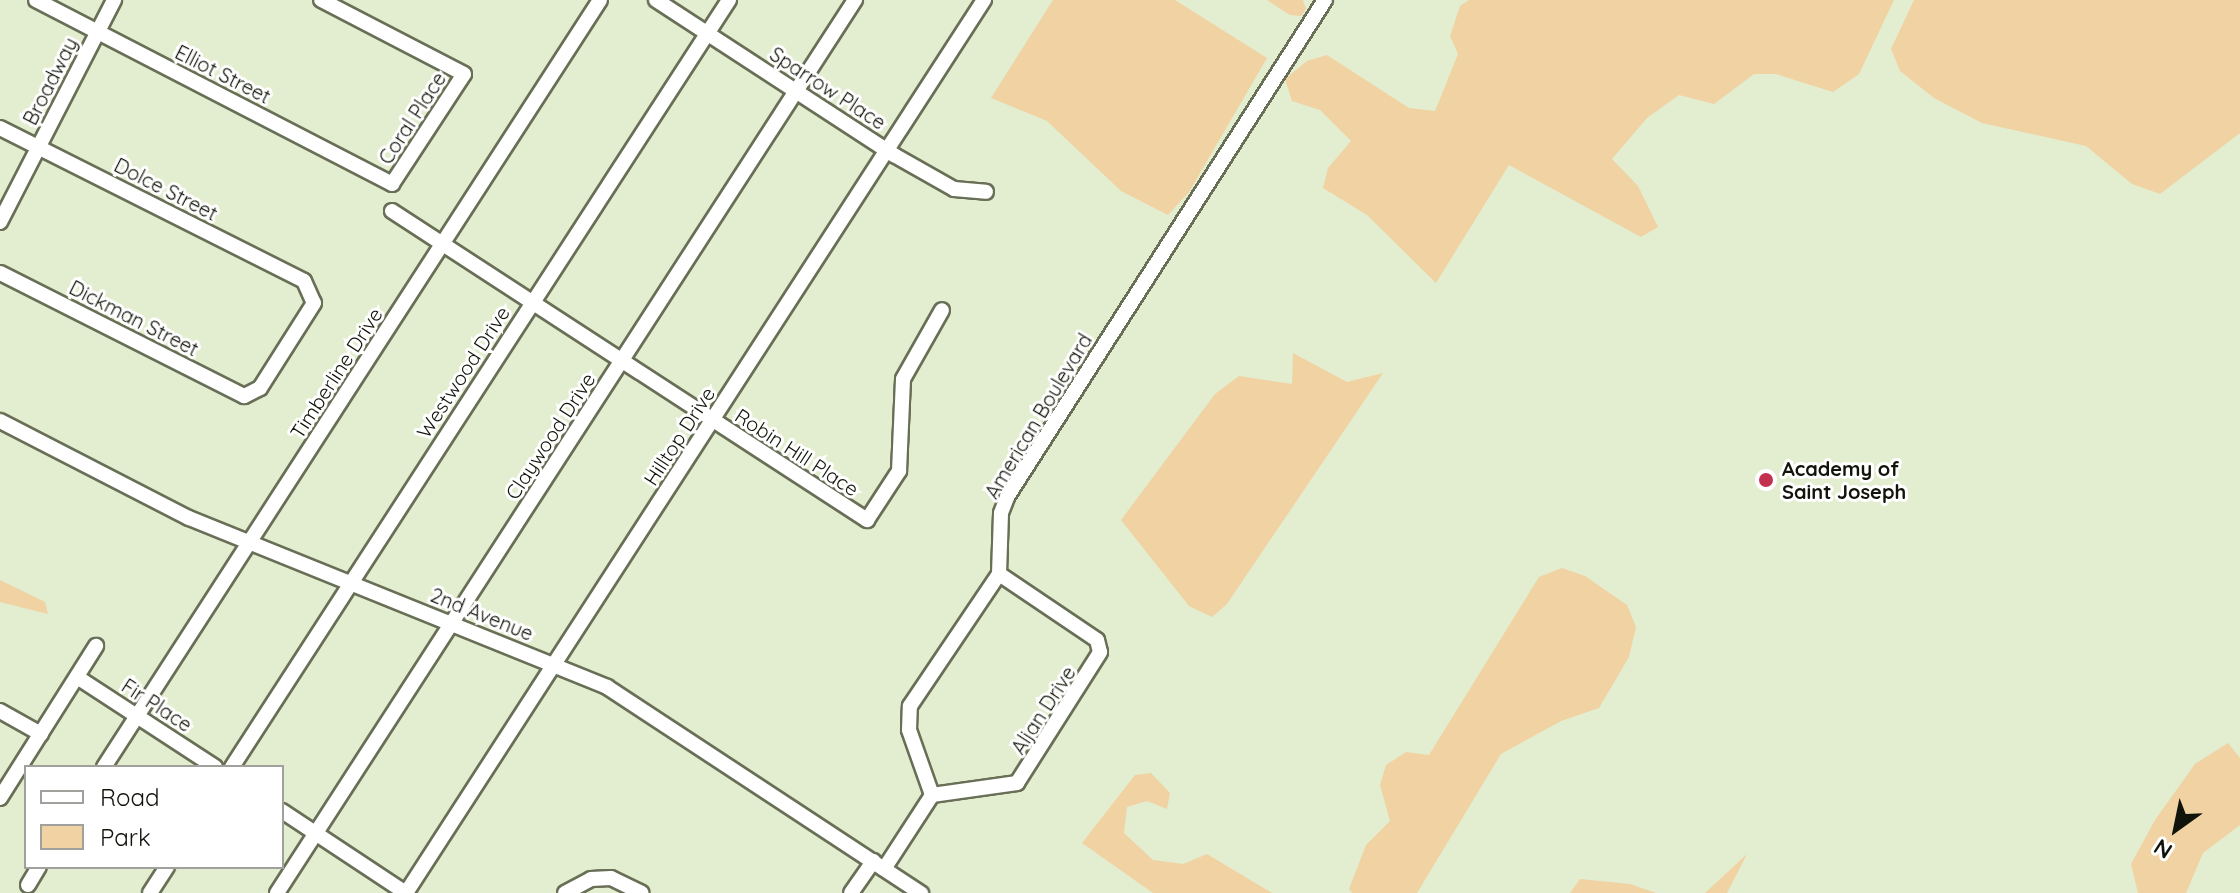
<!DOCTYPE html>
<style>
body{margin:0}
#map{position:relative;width:2240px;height:893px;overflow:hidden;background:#e3edd0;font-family:Quicksand,sans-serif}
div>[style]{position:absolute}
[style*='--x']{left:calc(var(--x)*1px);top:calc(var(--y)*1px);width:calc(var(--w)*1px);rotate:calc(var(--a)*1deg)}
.green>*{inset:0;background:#f0d2a3}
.roads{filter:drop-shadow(2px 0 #686f56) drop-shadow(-2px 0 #686f56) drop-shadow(0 2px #686f56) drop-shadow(0 -2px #686f56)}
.minor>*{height:14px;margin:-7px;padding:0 7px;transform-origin:7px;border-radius:7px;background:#fff}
.dots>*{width:22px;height:22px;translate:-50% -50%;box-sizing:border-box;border:4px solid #fff;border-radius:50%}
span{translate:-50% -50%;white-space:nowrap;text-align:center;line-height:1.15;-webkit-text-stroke:6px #fff;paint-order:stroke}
.street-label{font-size:20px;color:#11140a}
.poi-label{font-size:20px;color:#11140a;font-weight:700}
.left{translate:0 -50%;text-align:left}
.legend{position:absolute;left:24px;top:765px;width:260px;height:104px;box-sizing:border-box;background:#fff;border:2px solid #a0a19d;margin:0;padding:10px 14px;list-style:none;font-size:24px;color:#11140a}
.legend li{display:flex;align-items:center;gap:16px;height:40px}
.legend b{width:40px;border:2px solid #a0a19d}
.north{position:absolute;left:2136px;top:789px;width:80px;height:80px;-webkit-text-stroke:6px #fff;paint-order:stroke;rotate:213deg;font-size:22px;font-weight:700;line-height:32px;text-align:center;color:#11140a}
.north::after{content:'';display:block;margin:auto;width:28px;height:36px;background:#11140a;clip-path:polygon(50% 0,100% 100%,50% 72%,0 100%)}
</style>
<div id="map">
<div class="green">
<i style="clip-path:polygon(1053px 0,1175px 0,1267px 58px,1189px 192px,1168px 215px,1121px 191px,1047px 121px,991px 98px)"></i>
<i style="clip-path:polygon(1267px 0,1303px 0,1306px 9px,1301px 16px,1290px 15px)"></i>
<i style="clip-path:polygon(1469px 0,1894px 0,1859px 74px,1833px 92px,1776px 74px,1754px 74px,1714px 104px,1679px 95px,1647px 118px,1612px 159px,1638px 186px,1658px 227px,1641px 237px,1509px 165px,1436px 283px,1367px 215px,1323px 188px,1328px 168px,1351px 141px,1320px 110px,1292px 101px,1285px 79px,1307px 61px,1327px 55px,1409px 108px,1435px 111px,1458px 54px,1450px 36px,1460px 6px)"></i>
<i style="clip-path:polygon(1914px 0,2240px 0,2240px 133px,2160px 194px,2132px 184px,2086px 146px,1982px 123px,1934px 98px,1900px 71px,1891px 49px)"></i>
<i style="clip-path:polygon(1293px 353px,1347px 382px,1383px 373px,1227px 604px,1212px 617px,1189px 606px,1121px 520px,1215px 394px,1239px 376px,1292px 384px)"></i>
<i style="clip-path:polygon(1562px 568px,1585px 576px,1627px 605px,1636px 627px,1629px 657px,1599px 708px,1561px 721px,1501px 754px,1417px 893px,1352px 893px,1349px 889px,1366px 845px,1390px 821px,1380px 785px,1386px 765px,1406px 752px,1429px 755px,1539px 577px)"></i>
<i style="clip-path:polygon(0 580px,45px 602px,48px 614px,0 602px)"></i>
<i style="clip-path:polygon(2228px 743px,2240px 758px,2240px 825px,2203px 853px,2186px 893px,2138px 893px,2131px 864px,2155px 820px,2195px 764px)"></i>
<i style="clip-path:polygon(1151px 773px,1170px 793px,1167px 809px,1147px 801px,1127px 807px,1124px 833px,1153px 860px,1183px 864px,1207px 854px,1272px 893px,1153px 893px,1082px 843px,1135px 775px)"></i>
<i style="clip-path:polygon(1747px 854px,1727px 893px,1705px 893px)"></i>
<i style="clip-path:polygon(1580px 879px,1630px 884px,1656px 893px,1570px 893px)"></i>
</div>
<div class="roads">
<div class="minor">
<i style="--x:36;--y:0;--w:401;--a:27.3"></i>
<i style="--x:392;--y:184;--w:131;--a:-56.8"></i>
<i style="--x:464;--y:74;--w:161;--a:-152.6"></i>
<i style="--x:656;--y:0;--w:284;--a:33.1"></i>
<i style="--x:894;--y:155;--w:69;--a:29.5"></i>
<i style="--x:954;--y:189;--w:32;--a:5"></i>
<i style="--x:0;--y:128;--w:340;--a:26.7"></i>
<i style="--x:304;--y:281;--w:24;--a:66"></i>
<i style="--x:314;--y:303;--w:101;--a:122.4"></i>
<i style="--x:260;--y:388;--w:18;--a:153"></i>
<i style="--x:244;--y:396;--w:273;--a:-153.2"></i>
<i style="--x:392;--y:211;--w:567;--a:33.05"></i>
<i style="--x:867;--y:520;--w:59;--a:-56.9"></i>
<i style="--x:899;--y:471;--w:92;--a:-87.5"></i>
<i style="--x:903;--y:379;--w:79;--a:-60.5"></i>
<i style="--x:0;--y:222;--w:250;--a:-62.8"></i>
<i style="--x:0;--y:421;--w:212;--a:27.2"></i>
<i style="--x:189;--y:518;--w:451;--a:22"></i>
<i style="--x:607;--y:687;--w:376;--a:33.3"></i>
<i style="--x:77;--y:677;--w:165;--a:33.1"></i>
<i style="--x:0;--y:711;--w:47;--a:29.3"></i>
<i style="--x:104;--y:767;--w:913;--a:-57.11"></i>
<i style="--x:232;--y:767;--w:914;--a:-57.06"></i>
<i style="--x:932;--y:795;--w:86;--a:-8"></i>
<i style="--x:1017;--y:783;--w:155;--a:-57.6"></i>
<i style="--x:1100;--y:652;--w:12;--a:-104"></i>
<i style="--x:1097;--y:640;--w:118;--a:-146"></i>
<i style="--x:0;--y:798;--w:180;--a:-57.7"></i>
<i style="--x:282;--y:811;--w:149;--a:33.5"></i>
<i style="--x:884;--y:869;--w:88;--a:-57"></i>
<i style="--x:932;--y:795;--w:69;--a:-109.5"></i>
<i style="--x:909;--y:730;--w:24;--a:-88"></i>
<i style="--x:910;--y:706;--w:159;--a:-56"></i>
<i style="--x:999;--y:574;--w:61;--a:-88.1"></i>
<i style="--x:1001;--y:513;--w:17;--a:-69"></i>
<i style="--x:1007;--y:497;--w:590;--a:-57.39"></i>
<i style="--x:28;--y:885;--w:21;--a:-59"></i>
<i style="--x:150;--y:893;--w:31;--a:-57"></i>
<i style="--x:277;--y:893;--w:1064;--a:-57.09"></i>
<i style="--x:406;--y:893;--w:1064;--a:-57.09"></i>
<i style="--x:565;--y:893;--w:30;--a:-28"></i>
<i style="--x:591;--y:879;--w:20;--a:-3"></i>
<i style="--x:611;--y:878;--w:34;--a:26"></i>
<i style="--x:851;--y:893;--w:39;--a:-55"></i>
</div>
</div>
<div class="dots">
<i style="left:1766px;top:480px;background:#c2324f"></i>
</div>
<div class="street-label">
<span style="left:223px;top:74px;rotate:27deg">Elliot Street</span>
<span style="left:50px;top:81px;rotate:-63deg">Broadway</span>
<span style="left:828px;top:88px;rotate:33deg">Sparrow Place</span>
<span style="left:412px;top:118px;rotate:-57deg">Coral Place</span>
<span style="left:166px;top:189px;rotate:27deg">Dolce Street</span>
<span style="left:134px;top:318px;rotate:27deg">Dickman Street</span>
<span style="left:463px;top:372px;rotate:-57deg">Westwood Drive</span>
<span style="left:336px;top:373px;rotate:-57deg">Timberline Drive</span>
<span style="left:1038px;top:416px;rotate:-59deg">American Boulevard</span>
<span style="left:550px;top:436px;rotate:-57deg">Claywood Drive</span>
<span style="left:679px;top:436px;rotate:-57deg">Hilltop Drive</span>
<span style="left:797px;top:452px;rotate:33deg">Robin Hill Place</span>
<span style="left:482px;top:614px;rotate:22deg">2nd Avenue</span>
<span style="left:157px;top:705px;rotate:33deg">Fir Place</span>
<span style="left:1043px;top:710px;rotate:-57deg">Aljan Drive</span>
</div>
<div class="poi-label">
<span class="left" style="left:1782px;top:480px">Academy of<br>Saint Joseph</span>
</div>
<ul class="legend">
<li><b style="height:10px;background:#fff"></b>Road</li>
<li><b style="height:22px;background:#f0d2a3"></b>Park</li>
</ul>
<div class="north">N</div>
</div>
